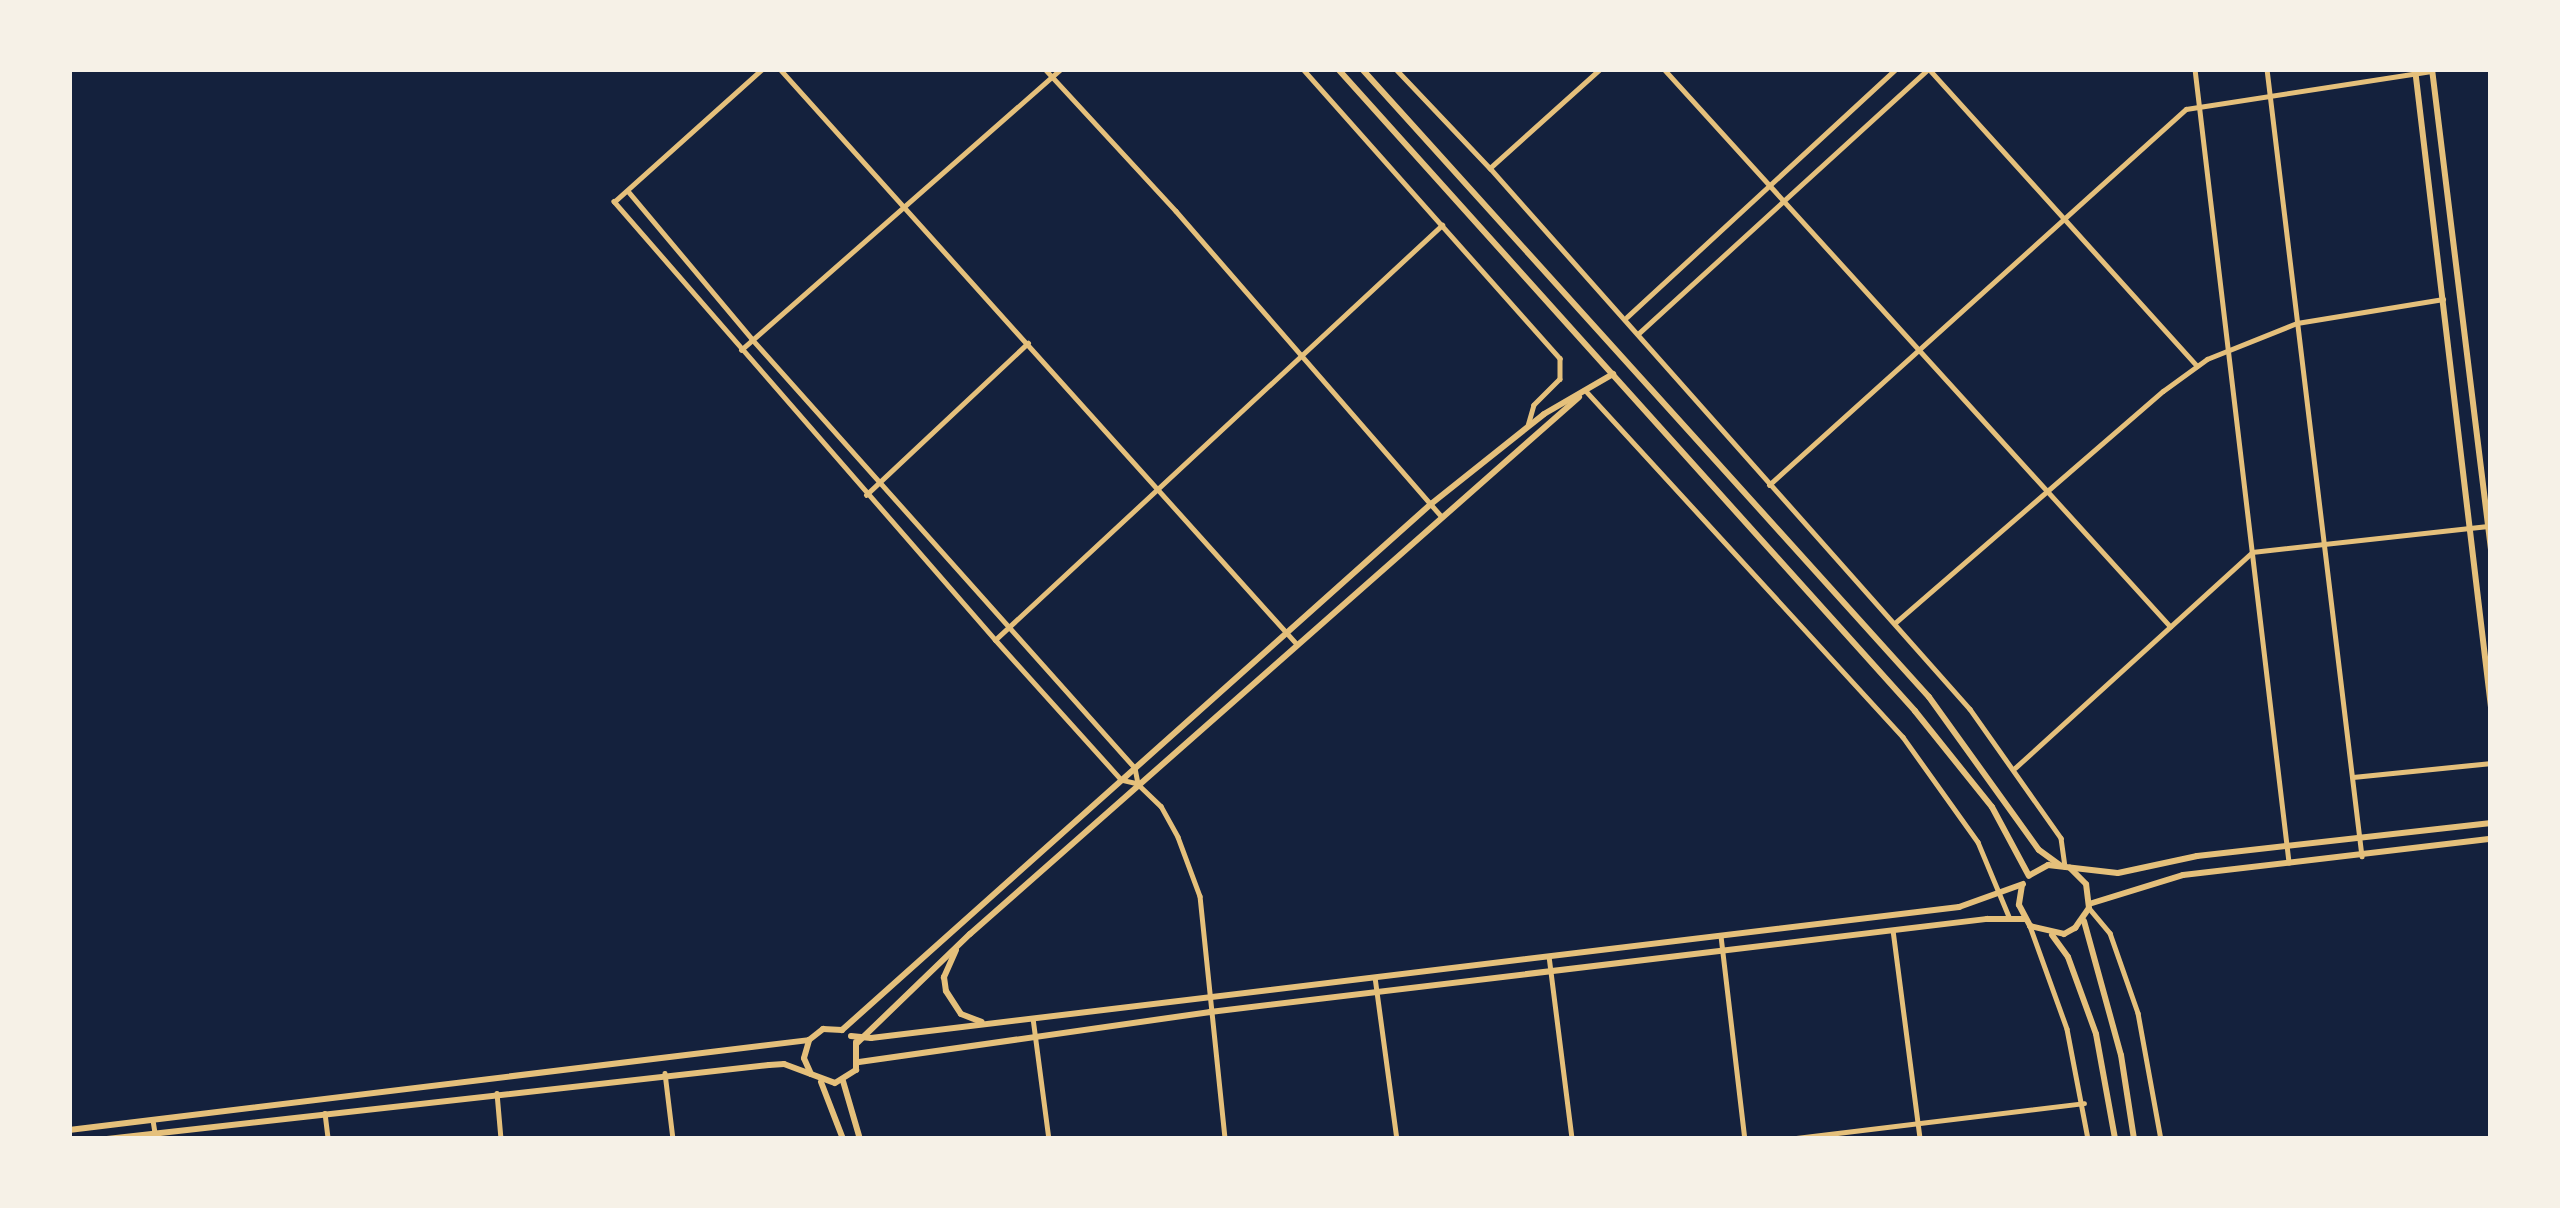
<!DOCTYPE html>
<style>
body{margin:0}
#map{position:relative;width:2560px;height:1208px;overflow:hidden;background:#14213d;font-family:Overpass,sans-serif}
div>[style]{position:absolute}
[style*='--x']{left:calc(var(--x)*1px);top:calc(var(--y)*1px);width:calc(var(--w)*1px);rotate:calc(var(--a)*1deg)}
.minor>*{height:4.5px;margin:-2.25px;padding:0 2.25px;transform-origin:2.25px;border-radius:2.25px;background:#e5c07b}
.tertiary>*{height:6px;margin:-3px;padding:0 3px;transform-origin:3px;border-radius:3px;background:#e5c07b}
span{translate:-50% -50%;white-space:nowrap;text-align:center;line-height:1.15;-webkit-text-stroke:10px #f6f1e7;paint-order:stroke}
.frame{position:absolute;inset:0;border:72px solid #f6f1e7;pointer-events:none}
</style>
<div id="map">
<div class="minor">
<i style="--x:780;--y:69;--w:772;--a:48.05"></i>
<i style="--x:1045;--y:69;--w:193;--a:47.3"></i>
<i style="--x:1176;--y:211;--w:403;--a:49"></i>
<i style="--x:1303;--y:69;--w:387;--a:48.4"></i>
<i style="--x:1560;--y:358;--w:21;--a:90"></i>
<i style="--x:1560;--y:379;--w:37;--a:135"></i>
<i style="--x:1534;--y:405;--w:22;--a:106"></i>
<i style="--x:1396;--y:69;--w:137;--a:46.5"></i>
<i style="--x:1490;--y:168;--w:723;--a:48.42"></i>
<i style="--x:1970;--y:709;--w:158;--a:54.8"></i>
<i style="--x:2061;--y:838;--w:29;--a:82"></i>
<i style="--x:1664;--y:69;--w:753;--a:47.75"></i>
<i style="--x:1929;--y:69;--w:400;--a:47.9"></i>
<i style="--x:2195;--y:69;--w:799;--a:83.24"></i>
<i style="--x:2267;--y:69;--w:793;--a:83.12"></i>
<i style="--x:1490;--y:168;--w:148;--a:-42"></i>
<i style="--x:628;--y:191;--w:193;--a:50"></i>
<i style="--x:752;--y:339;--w:575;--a:48.24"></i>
<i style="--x:1135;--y:768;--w:16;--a:79"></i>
<i style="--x:1138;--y:784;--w:17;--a:-167"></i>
<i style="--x:1121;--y:780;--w:188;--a:-132"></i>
<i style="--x:995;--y:640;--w:581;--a:-131.02"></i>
<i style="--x:614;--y:202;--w:199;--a:-41.9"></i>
<i style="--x:1627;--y:317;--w:366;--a:-42.7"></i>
<i style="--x:1638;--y:334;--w:393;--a:-42.4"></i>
<i style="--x:741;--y:350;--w:426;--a:-41.3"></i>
<i style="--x:1586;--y:391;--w:469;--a:47.5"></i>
<i style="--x:1903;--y:737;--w:129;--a:54.5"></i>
<i style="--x:1978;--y:842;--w:83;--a:67.4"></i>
<i style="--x:1769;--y:485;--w:561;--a:-42.04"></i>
<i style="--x:2186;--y:109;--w:248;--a:-8.8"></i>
<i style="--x:866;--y:495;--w:222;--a:-43.2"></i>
<i style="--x:1895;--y:623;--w:354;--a:-40.9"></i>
<i style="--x:2163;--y:391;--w:54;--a:-36"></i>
<i style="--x:2207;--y:359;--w:97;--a:-21.8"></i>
<i style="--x:2297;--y:323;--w:148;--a:-9.3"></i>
<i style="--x:995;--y:640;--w:610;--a:-42.87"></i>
<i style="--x:2015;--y:768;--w:321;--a:-42.3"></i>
<i style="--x:2252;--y:552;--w:237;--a:-6.3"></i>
<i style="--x:2353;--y:777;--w:139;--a:-5.8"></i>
<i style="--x:1140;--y:786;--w:29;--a:44"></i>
<i style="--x:1161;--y:806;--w:35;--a:61"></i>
<i style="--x:1178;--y:837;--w:63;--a:69.6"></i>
<i style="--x:1200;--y:896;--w:244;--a:84.1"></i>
<i style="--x:2089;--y:908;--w:33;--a:50"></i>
<i style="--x:2110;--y:933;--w:85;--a:70.7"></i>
<i style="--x:2138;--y:1013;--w:128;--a:79.7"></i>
<i style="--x:2030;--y:926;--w:109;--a:70.2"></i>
<i style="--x:2067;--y:1029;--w:112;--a:79.2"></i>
<i style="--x:1893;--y:930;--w:211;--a:82.6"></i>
<i style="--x:1721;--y:936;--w:204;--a:83.3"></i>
<i style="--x:1549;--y:956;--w:184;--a:82.8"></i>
<i style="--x:1375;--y:977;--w:163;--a:82.3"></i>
<i style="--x:1033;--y:1018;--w:122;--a:82.5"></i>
<i style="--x:665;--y:1073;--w:66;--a:83.1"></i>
<i style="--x:497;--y:1093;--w:46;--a:85"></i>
<i style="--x:325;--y:1113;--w:26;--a:83"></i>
<i style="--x:153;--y:1120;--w:19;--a:81"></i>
<i style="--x:1788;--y:1139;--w:298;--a:-6.9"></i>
</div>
<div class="tertiary">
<i style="--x:1338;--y:69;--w:863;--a:48.05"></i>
<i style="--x:1915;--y:711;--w:123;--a:51.3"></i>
<i style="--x:1992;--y:807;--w:78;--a:61.8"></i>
<i style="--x:1362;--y:69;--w:846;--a:47.92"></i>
<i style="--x:1929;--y:697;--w:188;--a:54.3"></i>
<i style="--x:2039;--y:850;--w:26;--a:36"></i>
<i style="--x:2415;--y:69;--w:643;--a:83.21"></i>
<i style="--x:2432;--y:69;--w:486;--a:83"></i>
<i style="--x:2030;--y:875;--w:21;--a:-29"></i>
<i style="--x:2048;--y:865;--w:70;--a:6.5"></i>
<i style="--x:2118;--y:873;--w:81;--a:-12.1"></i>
<i style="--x:2197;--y:856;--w:296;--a:-6.4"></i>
<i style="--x:2022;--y:885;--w:20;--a:99"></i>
<i style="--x:2019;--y:905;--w:24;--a:62"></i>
<i style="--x:2030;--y:926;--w:35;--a:13"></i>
<i style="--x:2064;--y:934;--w:13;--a:-29"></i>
<i style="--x:2075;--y:928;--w:24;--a:-55"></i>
<i style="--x:2089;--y:908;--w:24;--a:-97"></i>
<i style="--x:2086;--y:884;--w:23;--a:-135"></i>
<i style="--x:2089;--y:904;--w:98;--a:-17.1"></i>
<i style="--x:2183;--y:875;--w:310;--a:-6.7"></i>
<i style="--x:2084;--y:921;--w:139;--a:74.6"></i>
<i style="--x:2121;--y:1055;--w:85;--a:81.2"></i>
<i style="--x:2052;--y:935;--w:27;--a:54"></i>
<i style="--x:2068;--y:957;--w:82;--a:70"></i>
<i style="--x:2096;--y:1034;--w:107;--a:79.7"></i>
<i style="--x:956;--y:950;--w:30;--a:114"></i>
<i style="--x:944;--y:977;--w:14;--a:82"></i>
<i style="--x:946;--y:991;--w:27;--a:57"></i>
<i style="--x:961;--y:1014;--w:22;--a:21"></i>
<i style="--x:842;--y:1030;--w:790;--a:-41.77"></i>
<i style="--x:1431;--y:504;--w:144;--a:-38.5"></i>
<i style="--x:1544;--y:414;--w:80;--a:-30.1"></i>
<i style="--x:851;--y:1036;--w:20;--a:6"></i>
<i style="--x:871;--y:1038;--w:1096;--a:-6.87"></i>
<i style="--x:1959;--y:907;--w:68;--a:-19.8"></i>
<i style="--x:857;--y:1043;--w:157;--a:-44"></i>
<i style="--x:970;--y:934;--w:812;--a:-41.4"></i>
<i style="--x:859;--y:1062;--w:355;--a:-8.1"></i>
<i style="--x:1210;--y:1012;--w:783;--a:-6.83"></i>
<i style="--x:1987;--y:919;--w:38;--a:0"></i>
<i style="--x:811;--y:1074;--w:17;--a:-114"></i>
<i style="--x:804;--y:1058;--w:19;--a:-74"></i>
<i style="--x:809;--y:1040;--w:18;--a:-38"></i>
<i style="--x:823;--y:1029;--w:19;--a:3"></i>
<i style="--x:843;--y:1081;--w:60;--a:73.7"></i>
<i style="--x:821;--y:1082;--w:61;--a:68.9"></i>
<i style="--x:69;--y:1130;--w:745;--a:-6.93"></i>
<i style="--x:107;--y:1139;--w:666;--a:-6.38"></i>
<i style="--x:769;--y:1065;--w:15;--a:-4"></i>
<i style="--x:784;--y:1064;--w:54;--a:20.4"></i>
<i style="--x:835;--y:1083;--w:25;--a:-32"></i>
<i style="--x:856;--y:1070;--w:28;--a:-90"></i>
</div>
<div class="frame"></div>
</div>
